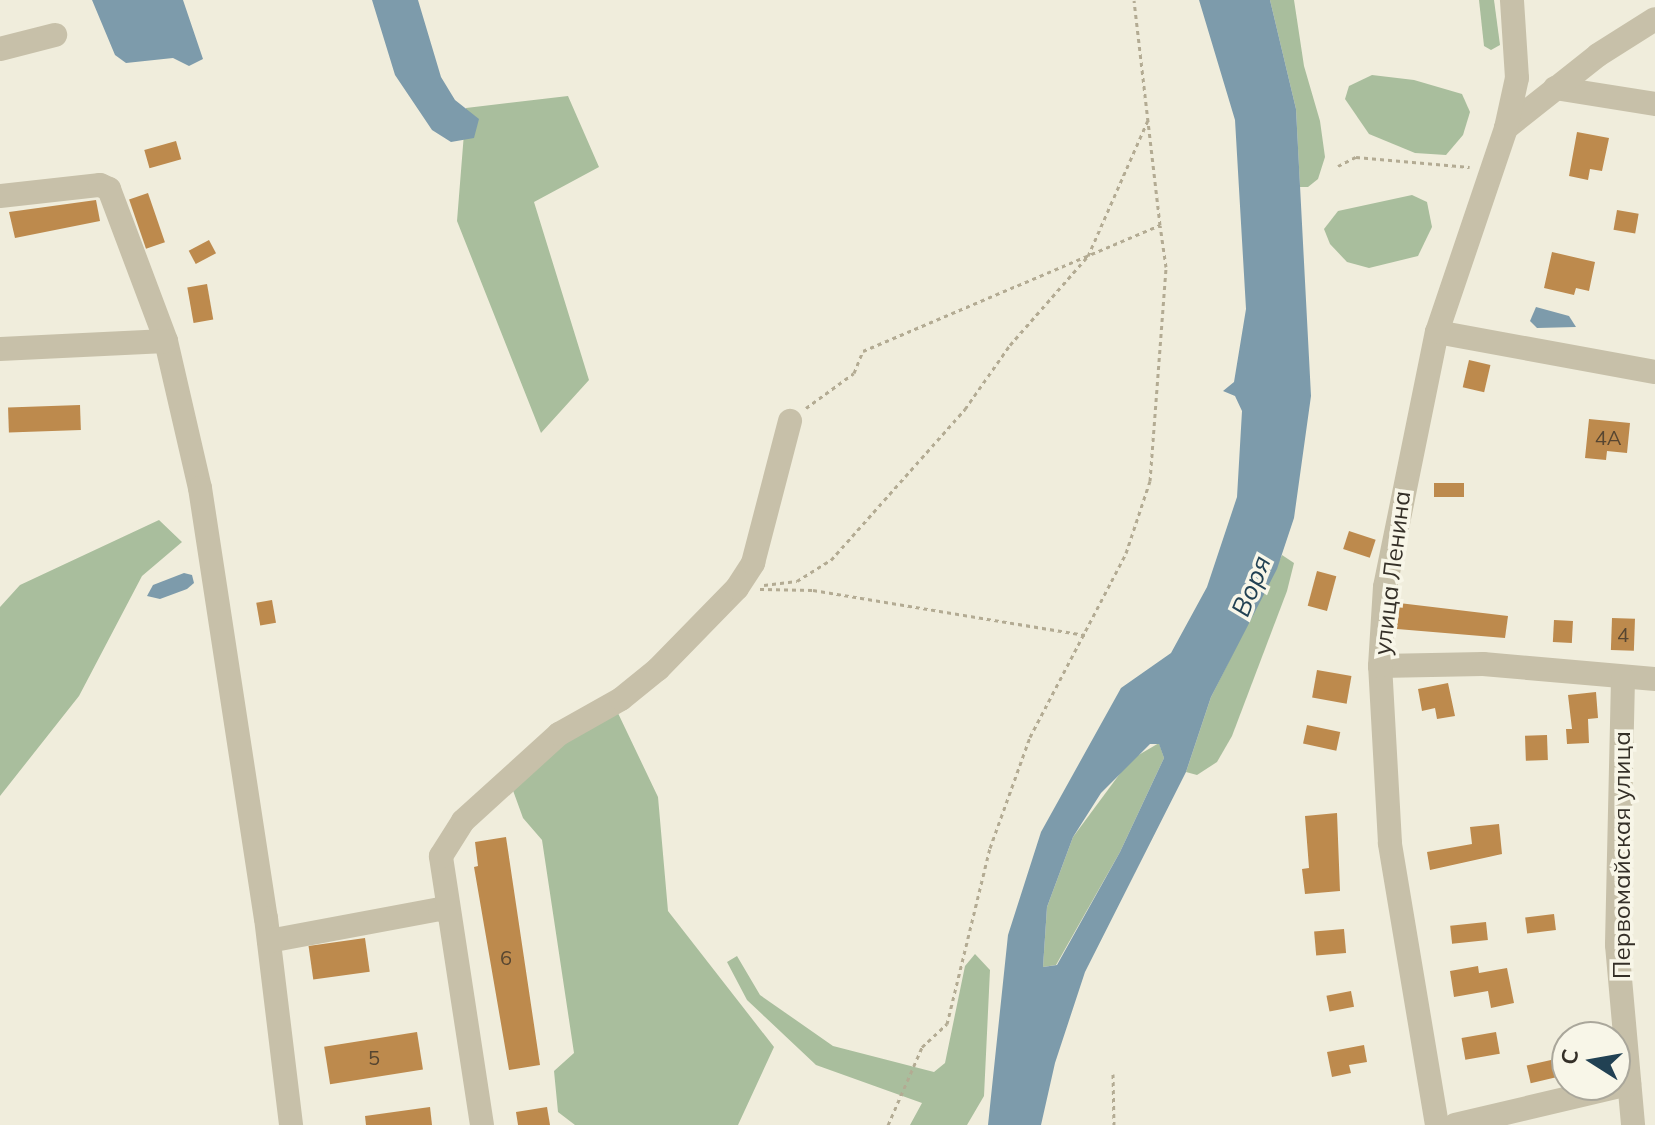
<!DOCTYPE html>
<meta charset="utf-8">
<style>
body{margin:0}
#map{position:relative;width:1655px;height:1125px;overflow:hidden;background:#f0eddc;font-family:Mulish,sans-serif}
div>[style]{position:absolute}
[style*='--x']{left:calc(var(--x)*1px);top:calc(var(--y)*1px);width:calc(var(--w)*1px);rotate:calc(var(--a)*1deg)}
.green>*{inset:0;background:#a9be9d}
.water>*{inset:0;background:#7d9bab}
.building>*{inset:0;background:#bd8a4d;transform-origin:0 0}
.path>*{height:3px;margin-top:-1.5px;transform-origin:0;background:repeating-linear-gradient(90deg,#b3ab93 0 4px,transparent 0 8px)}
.minor>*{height:24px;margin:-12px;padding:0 12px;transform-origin:12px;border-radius:12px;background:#c7c0a9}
span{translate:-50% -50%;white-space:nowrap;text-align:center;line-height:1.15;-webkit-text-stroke:7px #f8f6e8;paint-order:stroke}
.number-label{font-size:20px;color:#574631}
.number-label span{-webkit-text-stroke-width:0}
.street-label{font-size:24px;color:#353028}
.water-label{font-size:26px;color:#214153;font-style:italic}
.north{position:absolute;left:1551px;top:1021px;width:80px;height:80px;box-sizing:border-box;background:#f8f6e8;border:2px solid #aaa79b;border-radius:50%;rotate:281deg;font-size:22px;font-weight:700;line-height:32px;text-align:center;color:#353028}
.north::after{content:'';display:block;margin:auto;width:28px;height:36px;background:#214153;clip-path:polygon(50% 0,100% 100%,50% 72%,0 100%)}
</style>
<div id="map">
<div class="green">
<i style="clip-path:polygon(1270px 0,1294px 0,1304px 66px,1320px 121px,1325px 157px,1318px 179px,1308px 187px,1300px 187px,1296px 109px)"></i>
<i style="clip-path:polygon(1479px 0,1494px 0,1500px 45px,1491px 50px,1484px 46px)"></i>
<i style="clip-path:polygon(1372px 75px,1414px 80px,1462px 94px,1470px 112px,1463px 135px,1446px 155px,1415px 153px,1369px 134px,1345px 99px,1349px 86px)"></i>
<i style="clip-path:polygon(568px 96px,599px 167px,534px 202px,589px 380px,541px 433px,457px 221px,466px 108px)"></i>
<i style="clip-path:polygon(1412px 195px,1427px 202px,1432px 227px,1418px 256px,1369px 268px,1347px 262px,1330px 244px,1324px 229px,1338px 211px)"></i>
<i style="clip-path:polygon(159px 520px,182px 542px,142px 576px,79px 696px,0 796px,0 607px,20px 585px)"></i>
<i style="clip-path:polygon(1282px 555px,1294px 563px,1287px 591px,1232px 736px,1217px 762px,1197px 775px,1186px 772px,1211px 697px)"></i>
<i style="clip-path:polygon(616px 709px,658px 797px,668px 911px,774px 1047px,738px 1125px,575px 1125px,558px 1112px,554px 1071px,574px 1053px,542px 840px,523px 818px,511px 785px,567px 735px)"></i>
<i style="clip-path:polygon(1159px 743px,1164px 758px,1120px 852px,1056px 965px,1043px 967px,1047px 907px,1073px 837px,1130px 760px)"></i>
<i style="clip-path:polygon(975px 954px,990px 970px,984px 1096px,967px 1125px,910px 1125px,922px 1103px,816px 1065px,747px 1000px,727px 962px,737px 956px,760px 995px,833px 1046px,934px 1072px,945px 1063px,965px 966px)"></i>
</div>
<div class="water">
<i style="clip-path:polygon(92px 0,183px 0,203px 59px,189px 66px,173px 58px,126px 63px,115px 55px)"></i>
<i style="clip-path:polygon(372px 0,418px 0,441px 77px,455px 100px,479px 119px,474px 138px,451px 142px,432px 130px,395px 75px)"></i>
<i style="clip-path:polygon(evenodd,1199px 0,1270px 0,1296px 109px,1311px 396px,1294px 518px,1277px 569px,1211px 697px,1186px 772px,1085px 972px,1055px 1063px,1041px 1125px,988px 1125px,1008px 935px,1041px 832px,1121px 688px,1171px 653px,1207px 587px,1237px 497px,1242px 411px,1235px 396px,1223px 391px,1234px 382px,1246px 309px,1235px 120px,1199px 0,1150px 744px,1159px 744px,1164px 758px,1120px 852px,1057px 965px,1043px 967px,1047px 907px,1073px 837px,1101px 793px,1150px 744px)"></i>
<i style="clip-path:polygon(1536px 307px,1569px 316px,1576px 327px,1537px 328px,1530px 321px)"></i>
<i style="clip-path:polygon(184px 573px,192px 575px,194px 583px,187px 589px,160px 599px,147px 596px,153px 585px)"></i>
</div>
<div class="building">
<i style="clip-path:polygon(1577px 132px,1609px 138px,1602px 171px,1590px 169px,1588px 180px,1569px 176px)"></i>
<i style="left:176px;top:141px;width:19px;height:33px;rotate:74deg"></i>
<i style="left:148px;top:193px;width:52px;height:20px;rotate:71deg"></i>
<i style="clip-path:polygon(96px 200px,100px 221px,15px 238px,9px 212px)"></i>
<i style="left:1617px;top:210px;width:22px;height:20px;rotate:10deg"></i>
<i style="left:209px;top:240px;width:15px;height:23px;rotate:62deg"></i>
<i style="clip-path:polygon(1552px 252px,1595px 262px,1589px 291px,1576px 288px,1574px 295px,1544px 288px)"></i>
<i style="left:207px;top:284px;width:36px;height:20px;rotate:80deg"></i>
<i style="left:1469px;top:360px;width:22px;height:28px;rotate:13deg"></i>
<i style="left:80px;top:405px;width:25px;height:72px;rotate:88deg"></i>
<i style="clip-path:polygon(1589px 419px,1630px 423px,1627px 453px,1607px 451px,1606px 460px,1585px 458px)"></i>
<i style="left:1434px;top:483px;width:30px;height:14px"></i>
<i style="left:1349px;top:531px;width:28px;height:19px;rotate:18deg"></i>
<i style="left:1317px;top:571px;width:20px;height:36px;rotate:15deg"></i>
<i style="left:272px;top:600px;width:23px;height:16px;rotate:80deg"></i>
<i style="clip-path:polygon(1399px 603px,1508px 616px,1505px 638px,1397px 629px)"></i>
<i style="left:1612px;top:618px;width:23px;height:32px;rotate:2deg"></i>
<i style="left:1554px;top:620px;width:19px;height:22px;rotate:3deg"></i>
<i style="left:1317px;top:670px;width:35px;height:28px;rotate:10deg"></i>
<i style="clip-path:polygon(1448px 683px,1455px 716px,1437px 719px,1435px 708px,1422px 711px,1418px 689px)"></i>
<i style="clip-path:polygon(1596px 692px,1598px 718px,1588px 719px,1589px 743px,1567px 744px,1566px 729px,1572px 729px,1568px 695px)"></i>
<i style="left:1307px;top:725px;width:34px;height:19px;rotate:12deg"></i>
<i style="left:1547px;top:735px;width:25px;height:22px;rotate:88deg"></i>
<i style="clip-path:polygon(1337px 813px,1340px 891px,1305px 894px,1302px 869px,1309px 868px,1305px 816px)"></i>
<i style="clip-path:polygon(1499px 824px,1502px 854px,1430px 870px,1427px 852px,1472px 844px,1470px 827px)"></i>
<i style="clip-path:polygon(506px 837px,540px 1065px,509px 1070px,474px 867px,478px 866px,475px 842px)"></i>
<i style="left:1554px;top:914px;width:16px;height:29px;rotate:83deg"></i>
<i style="left:1486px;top:922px;width:18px;height:36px;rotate:84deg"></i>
<i style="left:1344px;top:929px;width:24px;height:30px;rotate:85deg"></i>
<i style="left:365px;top:938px;width:34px;height:57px;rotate:82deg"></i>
<i style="clip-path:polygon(1478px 966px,1479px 973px,1507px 968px,1514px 1003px,1491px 1008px,1488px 991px,1454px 997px,1450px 971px)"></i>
<i style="left:1351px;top:991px;width:16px;height:25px;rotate:79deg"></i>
<i style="left:417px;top:1032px;width:38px;height:94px;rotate:81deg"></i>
<i style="left:1496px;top:1032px;width:22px;height:35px;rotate:80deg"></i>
<i style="clip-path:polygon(1364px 1045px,1367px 1062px,1349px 1065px,1351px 1073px,1332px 1077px,1327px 1052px)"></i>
<i style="left:1551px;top:1060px;width:18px;height:25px;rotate:77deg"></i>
<i style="clip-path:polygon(430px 1107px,432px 1125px,366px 1125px,365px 1116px)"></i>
<i style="clip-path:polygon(547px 1107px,550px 1125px,518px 1125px,516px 1112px)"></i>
</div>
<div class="path">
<i style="--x:1338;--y:166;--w:20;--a:-27"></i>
<i style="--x:1356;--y:157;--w:114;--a:5"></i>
<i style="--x:806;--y:408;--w:59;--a:-36.1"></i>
<i style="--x:854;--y:373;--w:24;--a:-68"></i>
<i style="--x:863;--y:351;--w:323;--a:-23"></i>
<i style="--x:1160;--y:225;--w:226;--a:-96.6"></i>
<i style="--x:764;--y:585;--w:33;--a:-7"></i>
<i style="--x:797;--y:581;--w:40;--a:-32"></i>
<i style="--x:831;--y:560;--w:202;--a:-48.4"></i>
<i style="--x:965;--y:409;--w:78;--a:-54.9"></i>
<i style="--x:1010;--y:345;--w:118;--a:-48.8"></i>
<i style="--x:1088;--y:256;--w:149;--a:-66.2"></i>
<i style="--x:760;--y:589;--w:53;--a:1.1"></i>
<i style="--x:813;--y:590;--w:276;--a:9.4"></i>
<i style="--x:1113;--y:1074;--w:51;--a:88.9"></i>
<i style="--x:888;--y:1125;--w:85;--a:-66.4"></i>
<i style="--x:922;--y:1047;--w:34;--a:-43"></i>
<i style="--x:947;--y:1024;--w:181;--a:-76.3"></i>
<i style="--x:990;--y:848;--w:118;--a:-70.2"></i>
<i style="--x:1030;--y:737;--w:208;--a:-62.4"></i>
<i style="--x:1126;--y:553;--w:76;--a:-71.6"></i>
<i style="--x:1150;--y:481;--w:215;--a:-85.7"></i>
<i style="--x:1166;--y:267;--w:42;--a:-98.1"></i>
</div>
<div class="minor">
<i style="--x:0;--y:49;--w:57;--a:-14.3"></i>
<i style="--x:1555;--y:88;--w:101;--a:9.1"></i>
<i style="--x:1506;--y:128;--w:117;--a:-38.4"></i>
<i style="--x:1598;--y:55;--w:67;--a:-32.3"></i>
<i style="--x:0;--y:196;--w:101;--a:-6.3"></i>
<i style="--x:100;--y:185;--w:10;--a:24"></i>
<i style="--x:109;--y:189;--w:162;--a:69.4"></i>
<i style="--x:166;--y:341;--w:151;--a:77"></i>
<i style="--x:200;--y:488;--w:435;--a:81.3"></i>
<i style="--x:266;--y:918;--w:209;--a:83.1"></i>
<i style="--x:1437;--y:332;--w:222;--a:10.4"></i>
<i style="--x:0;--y:349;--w:166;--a:-2.8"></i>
<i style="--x:1380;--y:666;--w:103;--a:-1.1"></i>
<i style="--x:1483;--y:664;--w:173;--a:5"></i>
<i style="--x:1623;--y:679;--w:266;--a:91.3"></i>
<i style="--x:1617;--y:945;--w:181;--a:84.9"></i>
<i style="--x:269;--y:941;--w:174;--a:-10.6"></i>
<i style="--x:440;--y:909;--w:8;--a:23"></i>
<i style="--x:482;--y:1125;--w:272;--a:-98.7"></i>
<i style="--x:441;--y:856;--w:41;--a:-57.8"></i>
<i style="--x:463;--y:821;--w:130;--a:-42.2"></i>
<i style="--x:559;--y:734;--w:71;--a:-29.4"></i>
<i style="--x:621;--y:699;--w:48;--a:-39"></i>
<i style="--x:658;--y:669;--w:113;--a:-45.7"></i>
<i style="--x:737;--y:588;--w:30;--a:-57"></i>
<i style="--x:753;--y:563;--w:147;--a:-75.4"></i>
<i style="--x:1437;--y:1125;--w:286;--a:-99.5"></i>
<i style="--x:1390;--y:843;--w:177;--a:-93.2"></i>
<i style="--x:1380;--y:666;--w:79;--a:-86.4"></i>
<i style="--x:1385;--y:587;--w:260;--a:-78.5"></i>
<i style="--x:1437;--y:332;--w:215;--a:-71.3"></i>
<i style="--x:1506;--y:128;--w:51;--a:-77.6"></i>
<i style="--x:1517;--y:78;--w:78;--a:-93.7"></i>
<i style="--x:1455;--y:1125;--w:179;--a:-13.3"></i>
</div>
<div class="number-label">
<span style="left:1608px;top:437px">4А</span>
<span style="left:1623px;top:634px">4</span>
<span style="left:506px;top:957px">6</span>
<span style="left:374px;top:1057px">5</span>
</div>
<div class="street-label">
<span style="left:1392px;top:573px;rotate:-83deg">улица Ленина</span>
<span style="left:1622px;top:855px;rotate:-90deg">Первомайская улица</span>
</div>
<div class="water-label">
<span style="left:1251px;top:586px;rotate:-68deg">Воря</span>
</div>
<div class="north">С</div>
</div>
